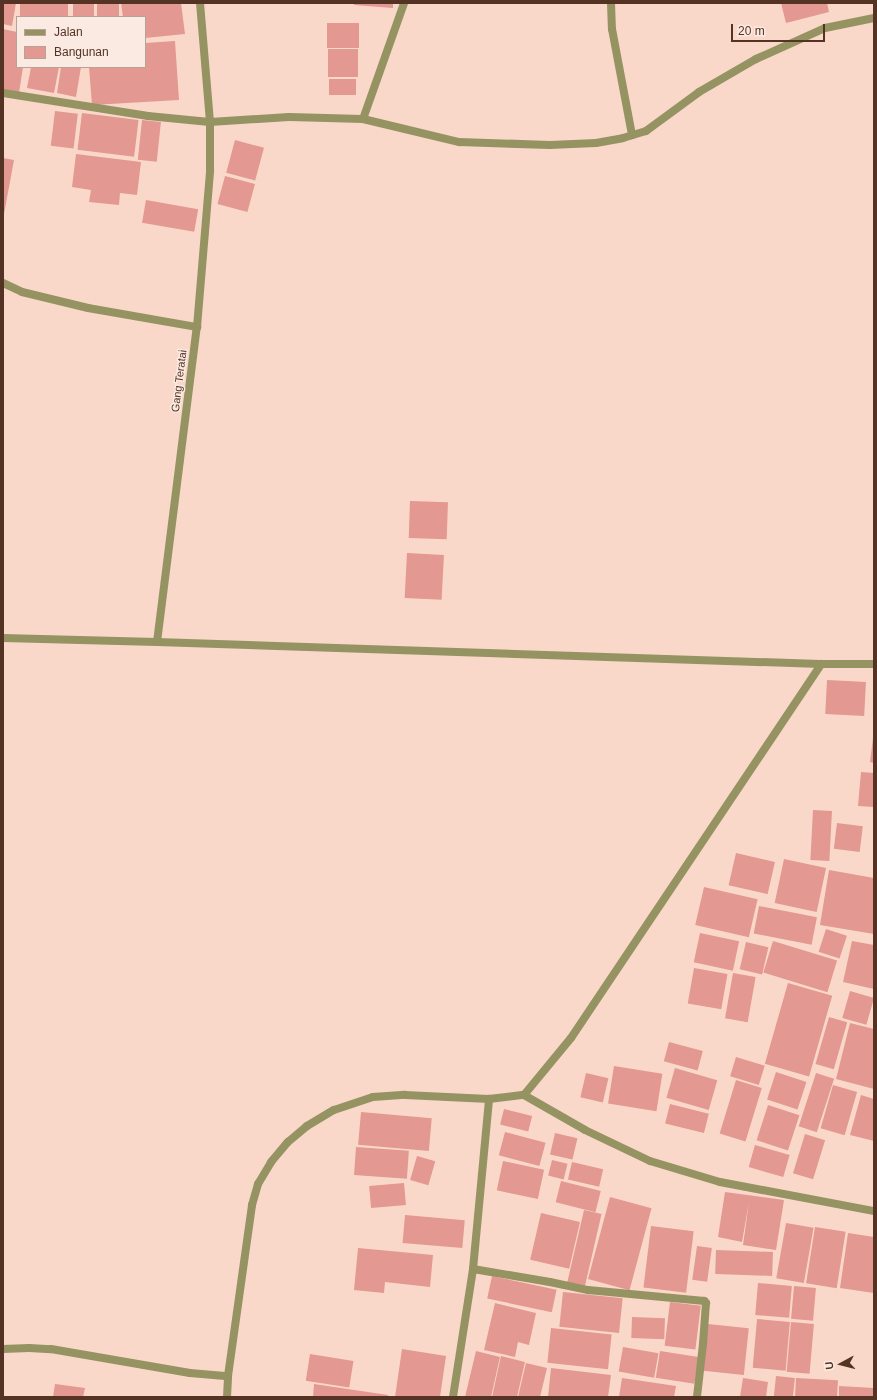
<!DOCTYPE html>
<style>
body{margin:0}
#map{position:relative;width:877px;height:1400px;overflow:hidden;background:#fad8c9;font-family:Helvetica,sans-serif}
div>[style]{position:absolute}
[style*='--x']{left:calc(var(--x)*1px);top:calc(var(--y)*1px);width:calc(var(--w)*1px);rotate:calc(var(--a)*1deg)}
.building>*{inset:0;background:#e39891;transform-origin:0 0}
.street>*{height:8px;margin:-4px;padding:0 4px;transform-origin:4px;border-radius:4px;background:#969362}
span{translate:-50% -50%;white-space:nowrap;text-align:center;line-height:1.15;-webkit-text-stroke:3px #fbeae2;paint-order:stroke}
.street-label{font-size:11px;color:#543324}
.frame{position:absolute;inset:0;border:4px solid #543324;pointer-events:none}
.legend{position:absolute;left:16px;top:16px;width:130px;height:52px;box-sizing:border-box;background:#fbeae2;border:1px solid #b8a196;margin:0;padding:5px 7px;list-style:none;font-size:12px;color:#543324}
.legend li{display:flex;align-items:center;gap:8px;height:20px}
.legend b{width:20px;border:1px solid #b8a196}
.north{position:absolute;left:821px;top:1344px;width:40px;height:40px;-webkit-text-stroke:3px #fbeae2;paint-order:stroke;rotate:263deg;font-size:11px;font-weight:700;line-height:16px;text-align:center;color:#543324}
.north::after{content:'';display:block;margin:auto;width:14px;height:18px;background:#543324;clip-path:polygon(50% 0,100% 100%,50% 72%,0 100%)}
.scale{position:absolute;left:731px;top:24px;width:94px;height:18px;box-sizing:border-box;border:2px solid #543324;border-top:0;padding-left:5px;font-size:12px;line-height:14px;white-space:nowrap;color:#543324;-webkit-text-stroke:3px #fbeae2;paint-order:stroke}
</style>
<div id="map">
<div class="building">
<i style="clip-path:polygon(3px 3px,16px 3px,12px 26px,3px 24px)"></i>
<i style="left:20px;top:3px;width:48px;height:14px"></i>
<i style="left:73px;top:3px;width:21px;height:14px"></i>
<i style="left:97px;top:3px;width:22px;height:14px"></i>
<i style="clip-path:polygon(121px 3px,181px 3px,185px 34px,145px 38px,145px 17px,123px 17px)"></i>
<i style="clip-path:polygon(354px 3px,393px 3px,393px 8px,354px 5px)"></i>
<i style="clip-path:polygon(781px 3px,827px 3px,829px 12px,786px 23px)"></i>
<i style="left:327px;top:23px;width:32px;height:25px"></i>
<i style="clip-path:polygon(3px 29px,17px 32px,17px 67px,23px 67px,19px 93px,3px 90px)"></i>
<i style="clip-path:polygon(175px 41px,179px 100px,92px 105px,89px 67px,145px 67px,145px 43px)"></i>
<i style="left:358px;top:49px;width:28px;height:30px;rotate:90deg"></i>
<i style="clip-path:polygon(31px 67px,59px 67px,54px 93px,27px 88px)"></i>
<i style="clip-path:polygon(61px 67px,81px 67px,76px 97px,57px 93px)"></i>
<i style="left:356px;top:79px;width:16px;height:27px;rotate:90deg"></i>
<i style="left:55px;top:111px;width:23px;height:35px;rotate:7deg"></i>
<i style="left:82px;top:113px;width:57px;height:37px;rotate:7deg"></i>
<i style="left:142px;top:120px;width:19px;height:40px;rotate:6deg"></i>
<i style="left:235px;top:140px;width:30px;height:34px;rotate:15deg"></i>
<i style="clip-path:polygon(76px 154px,141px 162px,137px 195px,120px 193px,119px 205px,89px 202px,91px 190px,72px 187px)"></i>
<i style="clip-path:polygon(3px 158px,14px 160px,4px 214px,3px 214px)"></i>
<i style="left:225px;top:176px;width:31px;height:29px;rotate:15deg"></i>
<i style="left:146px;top:200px;width:53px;height:23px;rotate:10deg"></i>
<i style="left:410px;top:501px;width:38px;height:37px;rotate:2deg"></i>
<i style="left:407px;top:553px;width:37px;height:45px;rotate:3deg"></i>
<i style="left:827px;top:680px;width:39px;height:34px;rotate:3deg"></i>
<i style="clip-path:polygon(873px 738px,874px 738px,874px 763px,870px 762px)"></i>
<i style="clip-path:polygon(861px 772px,874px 773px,874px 807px,858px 806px)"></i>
<i style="left:813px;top:810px;width:19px;height:50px;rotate:3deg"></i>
<i style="left:837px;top:823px;width:26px;height:26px;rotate:7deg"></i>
<i style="left:736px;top:853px;width:40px;height:33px;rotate:13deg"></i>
<i style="left:784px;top:859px;width:43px;height:45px;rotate:12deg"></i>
<i style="clip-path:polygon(829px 870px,874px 878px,874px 934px,820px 925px)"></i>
<i style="left:704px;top:887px;width:55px;height:39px;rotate:13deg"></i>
<i style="left:759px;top:906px;width:59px;height:28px;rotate:11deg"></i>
<i style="left:826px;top:929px;width:22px;height:24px;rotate:18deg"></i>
<i style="left:700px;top:933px;width:40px;height:30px;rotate:12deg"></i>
<i style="left:773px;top:941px;width:67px;height:33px;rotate:17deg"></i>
<i style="clip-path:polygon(852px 941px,874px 945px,874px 989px,843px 982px)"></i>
<i style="left:746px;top:942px;width:23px;height:28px;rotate:13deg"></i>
<i style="left:694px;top:968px;width:34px;height:36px;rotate:10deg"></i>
<i style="left:733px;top:973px;width:23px;height:46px;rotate:10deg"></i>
<i style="left:788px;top:983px;width:46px;height:84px;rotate:16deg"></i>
<i style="left:850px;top:991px;width:25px;height:28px;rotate:16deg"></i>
<i style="left:829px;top:1017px;width:19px;height:49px;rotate:16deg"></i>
<i style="clip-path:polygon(850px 1023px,874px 1029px,874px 1089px,836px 1079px)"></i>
<i style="left:669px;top:1042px;width:35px;height:20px;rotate:15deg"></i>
<i style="left:736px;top:1057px;width:30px;height:20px;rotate:17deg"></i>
<i style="left:614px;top:1066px;width:49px;height:38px;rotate:9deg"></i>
<i style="left:675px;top:1068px;width:44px;height:31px;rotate:16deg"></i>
<i style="left:776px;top:1072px;width:32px;height:29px;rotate:18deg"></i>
<i style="left:586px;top:1073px;width:23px;height:25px;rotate:13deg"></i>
<i style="left:816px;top:1073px;width:19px;height:56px;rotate:18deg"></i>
<i style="left:736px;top:1080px;width:27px;height:56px;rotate:17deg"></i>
<i style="left:833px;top:1085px;width:25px;height:45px;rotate:16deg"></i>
<i style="clip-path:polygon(861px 1095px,874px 1099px,874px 1141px,850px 1135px)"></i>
<i style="left:670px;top:1104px;width:40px;height:20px;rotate:14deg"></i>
<i style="left:768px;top:1105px;width:33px;height:37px;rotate:18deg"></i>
<i style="left:504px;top:1109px;width:29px;height:16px;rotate:14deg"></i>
<i style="left:361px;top:1112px;width:71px;height:33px;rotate:5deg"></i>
<i style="left:505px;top:1132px;width:42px;height:24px;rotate:15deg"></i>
<i style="left:555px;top:1133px;width:23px;height:22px;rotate:13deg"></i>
<i style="left:805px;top:1134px;width:21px;height:41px;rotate:17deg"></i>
<i style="left:755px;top:1145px;width:36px;height:23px;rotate:16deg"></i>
<i style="left:356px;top:1147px;width:53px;height:28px;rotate:4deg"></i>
<i style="left:417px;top:1156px;width:19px;height:25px;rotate:16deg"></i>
<i style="left:552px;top:1160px;width:16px;height:16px;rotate:14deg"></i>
<i style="left:503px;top:1161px;width:42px;height:30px;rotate:12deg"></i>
<i style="left:572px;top:1162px;width:32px;height:18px;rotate:13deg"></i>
<i style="left:561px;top:1181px;width:41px;height:22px;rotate:14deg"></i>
<i style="left:404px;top:1183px;width:22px;height:35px;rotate:85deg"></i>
<i style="clip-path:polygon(725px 1192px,784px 1200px,776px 1250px,743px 1245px,749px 1202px,742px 1242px,718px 1237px)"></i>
<i style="left:610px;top:1197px;width:43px;height:85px;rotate:15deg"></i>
<i style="left:584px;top:1210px;width:18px;height:74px;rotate:13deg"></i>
<i style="left:541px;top:1213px;width:40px;height:48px;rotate:13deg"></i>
<i style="left:405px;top:1215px;width:60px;height:28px;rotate:5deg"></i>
<i style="left:786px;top:1223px;width:28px;height:56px;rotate:10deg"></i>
<i style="left:651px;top:1226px;width:43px;height:62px;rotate:7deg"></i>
<i style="left:815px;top:1227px;width:31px;height:57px;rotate:9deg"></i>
<i style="clip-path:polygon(848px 1233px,874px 1237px,874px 1293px,840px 1288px)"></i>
<i style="left:697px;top:1246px;width:15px;height:34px;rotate:8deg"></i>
<i style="clip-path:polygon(358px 1248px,433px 1255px,430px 1287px,385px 1282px,384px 1293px,354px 1290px)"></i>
<i style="left:716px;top:1250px;width:57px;height:24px;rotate:2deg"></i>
<i style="left:492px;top:1276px;width:66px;height:23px;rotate:12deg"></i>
<i style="left:758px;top:1283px;width:34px;height:32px;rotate:5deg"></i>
<i style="left:794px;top:1286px;width:22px;height:33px;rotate:5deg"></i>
<i style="left:563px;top:1292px;width:60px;height:35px;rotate:6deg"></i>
<i style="left:670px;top:1302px;width:31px;height:44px;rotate:7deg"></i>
<i style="clip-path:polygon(495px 1303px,536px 1313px,529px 1345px,518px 1342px,515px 1357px,484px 1350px)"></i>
<i style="left:632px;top:1317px;width:33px;height:21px;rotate:2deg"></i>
<i style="left:757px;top:1319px;width:33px;height:49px;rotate:5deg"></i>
<i style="left:791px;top:1322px;width:23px;height:50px;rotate:5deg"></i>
<i style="left:708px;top:1324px;width:41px;height:47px;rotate:6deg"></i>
<i style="left:551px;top:1328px;width:61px;height:35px;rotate:6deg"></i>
<i style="left:623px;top:1347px;width:36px;height:25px;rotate:10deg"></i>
<i style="clip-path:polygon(402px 1349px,446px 1356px,440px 1397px,395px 1397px)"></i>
<i style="clip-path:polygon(476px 1351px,500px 1357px,491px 1397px,465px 1397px)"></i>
<i style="left:660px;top:1351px;width:39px;height:27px;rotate:9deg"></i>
<i style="left:310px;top:1354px;width:44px;height:27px;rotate:9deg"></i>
<i style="clip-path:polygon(501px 1356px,525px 1362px,517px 1397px,492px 1397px)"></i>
<i style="clip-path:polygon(526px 1363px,547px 1368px,540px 1397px,518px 1397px)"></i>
<i style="clip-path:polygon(551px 1368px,611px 1375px,608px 1397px,548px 1397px)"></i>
<i style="left:776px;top:1376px;width:19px;height:21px;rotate:6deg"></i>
<i style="clip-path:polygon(622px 1378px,676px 1386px,674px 1397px,619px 1397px)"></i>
<i style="clip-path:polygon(743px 1378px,768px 1382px,766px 1397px,740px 1397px)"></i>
<i style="left:796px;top:1378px;width:42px;height:19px;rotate:3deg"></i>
<i style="clip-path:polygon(55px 1384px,85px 1388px,83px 1397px,53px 1397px)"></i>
<i style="clip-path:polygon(314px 1384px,388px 1395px,388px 1397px,313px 1397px)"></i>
<i style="clip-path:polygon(839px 1386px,874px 1388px,874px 1397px,839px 1397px)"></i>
</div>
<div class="street">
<i style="--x:611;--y:3;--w:26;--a:88"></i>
<i style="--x:612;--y:29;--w:108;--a:79.3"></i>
<i style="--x:3;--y:93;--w:147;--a:9"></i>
<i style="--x:148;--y:116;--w:62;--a:5.5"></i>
<i style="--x:210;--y:122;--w:79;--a:-3.6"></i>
<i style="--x:289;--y:117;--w:74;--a:1.5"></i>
<i style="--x:363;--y:119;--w:99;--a:13.5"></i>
<i style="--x:459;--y:142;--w:91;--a:1.9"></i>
<i style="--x:550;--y:145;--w:46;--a:-2.5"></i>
<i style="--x:596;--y:143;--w:27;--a:-10"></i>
<i style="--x:623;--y:138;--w:24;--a:-17"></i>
<i style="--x:646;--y:131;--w:66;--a:-36.3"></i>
<i style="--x:699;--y:92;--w:66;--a:-30.1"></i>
<i style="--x:756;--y:59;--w:76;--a:-24.2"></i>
<i style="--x:825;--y:28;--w:50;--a:-11.5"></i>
<i style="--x:363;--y:119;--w:123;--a:-70.5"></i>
<i style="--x:3;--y:283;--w:21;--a:25"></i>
<i style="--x:22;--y:292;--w:68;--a:13.6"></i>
<i style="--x:88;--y:308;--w:111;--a:9.9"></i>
<i style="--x:3;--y:638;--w:154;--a:1.5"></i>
<i style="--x:157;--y:642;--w:664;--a:1.9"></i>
<i style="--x:821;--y:664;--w:53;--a:0"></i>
<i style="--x:157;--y:642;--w:318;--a:-82.8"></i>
<i style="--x:197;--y:327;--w:157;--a:-85.2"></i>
<i style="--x:210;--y:171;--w:49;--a:-90"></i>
<i style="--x:210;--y:122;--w:119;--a:-94.8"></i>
<i style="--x:524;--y:1095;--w:70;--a:29.8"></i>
<i style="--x:585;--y:1130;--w:72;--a:25.5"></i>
<i style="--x:650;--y:1161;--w:73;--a:16.7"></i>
<i style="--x:720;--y:1182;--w:157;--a:10.7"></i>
<i style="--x:473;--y:1269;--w:78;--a:9.6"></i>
<i style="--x:550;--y:1282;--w:39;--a:12"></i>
<i style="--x:588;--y:1290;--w:117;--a:5.4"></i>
<i style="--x:704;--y:1301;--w:3;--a:45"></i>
<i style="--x:706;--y:1303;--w:41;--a:94.2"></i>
<i style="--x:703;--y:1344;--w:53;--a:96.5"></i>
<i style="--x:3;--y:1349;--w:26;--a:-2"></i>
<i style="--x:29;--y:1348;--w:22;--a:3"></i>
<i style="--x:51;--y:1349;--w:141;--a:9.8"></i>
<i style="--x:190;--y:1373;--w:38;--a:5"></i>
<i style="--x:228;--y:1376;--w:173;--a:-82"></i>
<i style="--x:252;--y:1205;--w:22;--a:-74"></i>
<i style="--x:258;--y:1184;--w:26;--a:-59"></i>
<i style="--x:271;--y:1162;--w:26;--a:-50"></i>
<i style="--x:288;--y:1142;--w:25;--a:-40"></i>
<i style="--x:307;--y:1126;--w:31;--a:-31"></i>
<i style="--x:334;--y:1110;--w:41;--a:-18.4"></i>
<i style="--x:373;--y:1097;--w:32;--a:-4"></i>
<i style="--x:405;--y:1095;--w:84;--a:2.7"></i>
<i style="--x:489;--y:1099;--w:35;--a:-7"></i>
<i style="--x:524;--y:1095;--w:74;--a:-50.5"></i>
<i style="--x:571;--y:1038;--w:450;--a:-56.2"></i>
<i style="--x:227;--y:1397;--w:21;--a:-87"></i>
<i style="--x:453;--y:1397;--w:130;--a:-81.1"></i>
<i style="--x:473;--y:1269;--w:171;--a:-84.6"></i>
</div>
<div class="street-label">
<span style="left:179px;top:381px;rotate:-83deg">Gang Teratai</span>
</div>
<div class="frame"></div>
<ul class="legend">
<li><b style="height:5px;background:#969362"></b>Jalan</li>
<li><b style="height:11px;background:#e39891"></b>Bangunan</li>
</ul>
<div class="north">U</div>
<div class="scale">20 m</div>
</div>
